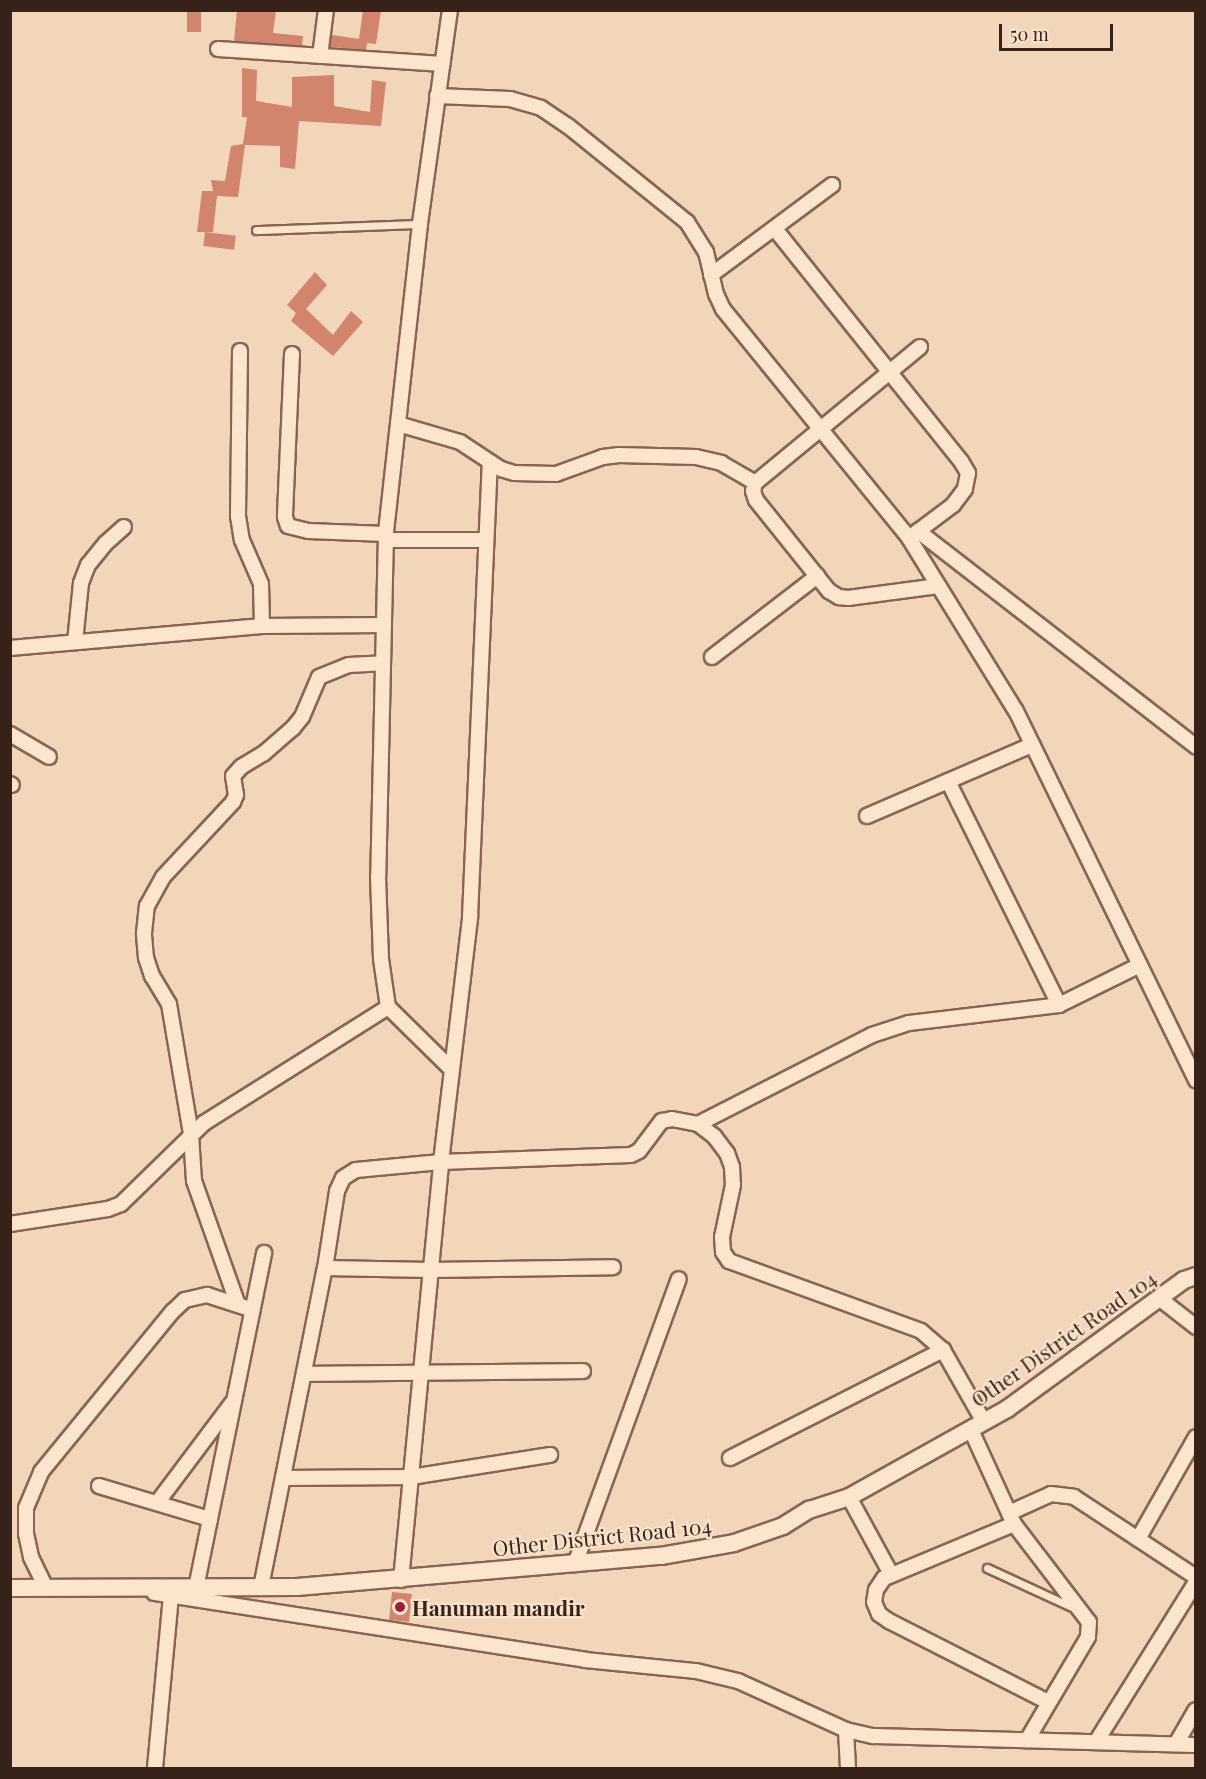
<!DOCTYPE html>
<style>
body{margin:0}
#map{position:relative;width:1206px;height:1779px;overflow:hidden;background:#f1d6ba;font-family:"Playfair Display",serif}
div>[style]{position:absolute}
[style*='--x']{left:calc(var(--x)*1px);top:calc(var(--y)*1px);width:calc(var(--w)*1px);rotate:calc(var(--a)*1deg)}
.building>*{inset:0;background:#d2846c;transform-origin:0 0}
.roads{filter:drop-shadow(2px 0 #886553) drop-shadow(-2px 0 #886553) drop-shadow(0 2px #886553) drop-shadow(0 -2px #886553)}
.service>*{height:7px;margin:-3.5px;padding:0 3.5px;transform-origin:3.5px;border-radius:3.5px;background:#fbe5cd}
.minor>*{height:14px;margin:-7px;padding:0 7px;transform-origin:7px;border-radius:7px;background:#fbe5cd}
.tertiary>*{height:16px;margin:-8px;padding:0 8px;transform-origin:8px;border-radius:8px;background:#fbe5cd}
.dots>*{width:16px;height:16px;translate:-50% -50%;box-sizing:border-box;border:3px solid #f8e2ca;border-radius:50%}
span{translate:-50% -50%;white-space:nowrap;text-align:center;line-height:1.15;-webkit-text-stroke:4.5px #f8e2ca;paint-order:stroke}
.street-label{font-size:21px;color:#362219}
.poi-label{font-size:21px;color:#362219;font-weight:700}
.left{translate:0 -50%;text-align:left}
.frame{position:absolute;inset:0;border:12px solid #362219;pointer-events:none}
.scale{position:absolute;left:999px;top:24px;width:114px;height:27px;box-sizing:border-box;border:3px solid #362219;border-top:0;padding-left:8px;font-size:18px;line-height:21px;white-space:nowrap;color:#362219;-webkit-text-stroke:4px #f8e2ca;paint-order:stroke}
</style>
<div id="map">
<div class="building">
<i style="left:187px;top:10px;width:14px;height:22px"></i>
<i style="clip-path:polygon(237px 10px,276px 10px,273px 33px,303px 36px,302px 46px,234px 41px)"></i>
<i style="clip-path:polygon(363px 10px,381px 10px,376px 44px,367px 43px,366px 50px,330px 47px,332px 35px,359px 39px)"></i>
<i style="clip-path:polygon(242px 68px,257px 70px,256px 101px,292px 107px,292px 77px,334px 75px,334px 106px,370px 112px,372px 80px,386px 82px,381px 126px,299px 121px,295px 169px,280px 167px,280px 146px,245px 145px,238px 197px,217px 196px,213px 232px,197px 232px,202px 191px,213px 191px,211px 180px,225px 181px,231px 146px,243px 144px,247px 117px,242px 117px)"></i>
<i style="left:205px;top:232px;width:31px;height:14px;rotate:7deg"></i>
<i style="clip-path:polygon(315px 272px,327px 285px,306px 309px,333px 335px,351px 311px,363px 322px,333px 356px,291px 321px,296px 313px,287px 305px)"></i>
<i style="left:392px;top:1592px;width:20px;height:28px;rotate:6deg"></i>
</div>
<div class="roads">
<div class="service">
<i style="--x:256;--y:230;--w:164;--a:-2.1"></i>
<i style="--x:987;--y:1568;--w:96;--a:24.7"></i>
</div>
<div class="minor">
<i style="--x:450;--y:10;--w:216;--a:98"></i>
<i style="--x:420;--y:224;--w:312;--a:96.3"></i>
<i style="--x:386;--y:534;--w:343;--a:91.3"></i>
<i style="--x:378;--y:877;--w:82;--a:87.9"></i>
<i style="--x:381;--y:959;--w:49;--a:81.7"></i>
<i style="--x:388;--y:1007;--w:88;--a:44.5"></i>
<i style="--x:218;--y:49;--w:225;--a:3.8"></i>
<i style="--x:320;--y:56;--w:46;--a:-82.6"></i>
<i style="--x:437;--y:96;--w:73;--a:2.4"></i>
<i style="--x:510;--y:99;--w:32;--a:16"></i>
<i style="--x:541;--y:108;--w:32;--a:34"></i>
<i style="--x:568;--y:126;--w:153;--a:38.9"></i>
<i style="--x:687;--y:222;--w:36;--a:58"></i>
<i style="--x:706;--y:252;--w:43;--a:76.6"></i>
<i style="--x:716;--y:294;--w:17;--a:65"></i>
<i style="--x:723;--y:309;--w:295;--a:50.9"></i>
<i style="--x:909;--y:538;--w:203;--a:58.3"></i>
<i style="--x:1016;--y:711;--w:411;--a:64"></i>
<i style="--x:775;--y:229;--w:297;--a:51.3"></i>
<i style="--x:961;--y:461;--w:14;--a:60"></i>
<i style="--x:968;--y:473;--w:16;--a:101"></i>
<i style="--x:965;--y:489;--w:20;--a:127"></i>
<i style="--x:953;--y:505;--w:55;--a:143.1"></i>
<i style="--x:711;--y:275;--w:151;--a:-36.6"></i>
<i style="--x:920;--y:347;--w:214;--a:140.5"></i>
<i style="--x:755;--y:483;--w:8;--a:104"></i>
<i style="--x:753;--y:491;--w:9;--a:72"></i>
<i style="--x:756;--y:500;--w:117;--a:51.3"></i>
<i style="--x:829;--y:591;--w:12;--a:31"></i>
<i style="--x:839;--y:597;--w:9;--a:6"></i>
<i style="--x:848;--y:598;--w:91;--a:-7.6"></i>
<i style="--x:240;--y:351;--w:165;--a:90.7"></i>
<i style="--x:238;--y:516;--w:24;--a:81"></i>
<i style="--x:242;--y:540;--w:48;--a:66.6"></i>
<i style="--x:261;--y:584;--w:42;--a:88.6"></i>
<i style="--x:292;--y:354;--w:163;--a:92.5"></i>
<i style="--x:285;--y:517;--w:9;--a:72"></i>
<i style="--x:288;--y:526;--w:21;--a:14"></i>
<i style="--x:308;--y:531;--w:78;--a:2.2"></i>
<i style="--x:398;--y:424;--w:65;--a:16.2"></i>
<i style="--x:460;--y:442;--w:49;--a:33.4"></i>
<i style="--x:501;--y:469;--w:14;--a:17"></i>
<i style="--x:514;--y:473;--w:42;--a:1.4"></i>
<i style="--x:556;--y:474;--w:50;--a:-19.9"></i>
<i style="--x:603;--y:457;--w:16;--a:-7"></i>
<i style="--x:619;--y:455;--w:77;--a:1.5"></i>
<i style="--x:696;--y:457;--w:26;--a:13"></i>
<i style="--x:721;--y:463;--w:39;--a:30"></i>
<i style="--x:918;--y:531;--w:352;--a:37.8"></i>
<i style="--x:386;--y:540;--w:99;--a:0"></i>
<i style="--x:75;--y:642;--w:59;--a:-84.2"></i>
<i style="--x:81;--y:583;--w:19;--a:-69"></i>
<i style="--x:88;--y:565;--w:28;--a:-51"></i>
<i style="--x:106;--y:543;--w:24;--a:-42"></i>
<i style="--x:10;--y:648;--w:253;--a:-5"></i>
<i style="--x:262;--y:626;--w:122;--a:-0.5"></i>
<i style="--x:712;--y:657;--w:133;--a:-37.6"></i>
<i style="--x:10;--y:734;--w:45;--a:30.5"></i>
<i style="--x:948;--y:781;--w:250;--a:63.6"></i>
<i style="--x:10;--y:784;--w:2;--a:27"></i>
<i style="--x:867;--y:816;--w:180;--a:-23.3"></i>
<i style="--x:698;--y:1124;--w:195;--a:-27.1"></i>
<i style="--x:872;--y:1035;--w:39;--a:-18"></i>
<i style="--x:909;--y:1023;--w:151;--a:-6.8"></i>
<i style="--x:1059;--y:1005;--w:90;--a:-26.3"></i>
<i style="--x:10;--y:1224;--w:99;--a:-8.7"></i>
<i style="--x:108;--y:1209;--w:14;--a:-21"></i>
<i style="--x:121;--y:1204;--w:116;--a:-44.3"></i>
<i style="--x:204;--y:1123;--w:218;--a:-32.2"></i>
<i style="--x:325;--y:1268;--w:106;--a:1.1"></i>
<i style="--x:431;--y:1270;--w:182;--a:-0.9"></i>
<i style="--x:1159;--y:1298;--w:47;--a:38.1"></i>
<i style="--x:238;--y:1305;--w:132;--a:-109.5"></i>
<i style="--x:194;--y:1181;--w:47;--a:-93.7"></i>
<i style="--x:191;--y:1134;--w:132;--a:-99.6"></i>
<i style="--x:169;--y:1004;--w:33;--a:-121"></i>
<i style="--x:152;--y:976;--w:19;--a:-108"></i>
<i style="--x:146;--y:958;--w:25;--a:-95"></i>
<i style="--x:144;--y:933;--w:27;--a:-84"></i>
<i style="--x:147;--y:906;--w:33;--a:-61"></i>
<i style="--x:163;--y:877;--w:103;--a:-47"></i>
<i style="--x:233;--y:802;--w:8;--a:-67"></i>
<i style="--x:236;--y:795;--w:19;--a:-99"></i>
<i style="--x:233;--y:776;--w:12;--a:-48"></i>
<i style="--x:241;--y:767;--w:26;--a:-31"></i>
<i style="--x:263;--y:754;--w:40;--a:-41"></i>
<i style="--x:293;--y:728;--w:14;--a:-51"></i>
<i style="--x:302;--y:717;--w:43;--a:-67"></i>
<i style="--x:319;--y:677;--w:32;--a:-22"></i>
<i style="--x:349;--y:665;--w:34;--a:-3"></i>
<i style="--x:304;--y:1374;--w:279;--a:-0.6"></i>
<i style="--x:971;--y:1430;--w:103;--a:65.4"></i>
<i style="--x:1014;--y:1524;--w:123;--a:52.6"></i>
<i style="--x:1089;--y:1622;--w:15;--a:94"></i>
<i style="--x:1088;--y:1637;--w:120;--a:120.6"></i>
<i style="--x:730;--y:1458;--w:239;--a:-26.9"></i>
<i style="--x:284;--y:1478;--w:127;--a:-0.5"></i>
<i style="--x:411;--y:1477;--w:141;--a:-9"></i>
<i style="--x:99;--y:1486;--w:116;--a:16.6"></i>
<i style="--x:849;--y:1497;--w:88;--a:61.4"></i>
<i style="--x:157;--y:1503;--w:125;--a:-53.1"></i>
<i style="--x:1009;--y:1513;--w:46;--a:-24.3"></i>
<i style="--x:1051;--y:1494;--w:23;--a:7"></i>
<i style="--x:1074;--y:1497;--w:146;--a:33.3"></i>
<i style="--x:1014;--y:1524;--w:141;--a:157.4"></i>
<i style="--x:884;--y:1578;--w:14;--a:124"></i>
<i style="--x:876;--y:1590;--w:12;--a:99"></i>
<i style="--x:874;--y:1602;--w:13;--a:67"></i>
<i style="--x:879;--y:1614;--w:12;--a:35"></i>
<i style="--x:889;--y:1621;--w:178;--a:27"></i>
<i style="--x:1138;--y:1539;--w:117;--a:-60.4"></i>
<i style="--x:575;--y:1564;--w:303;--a:-70"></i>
<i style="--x:401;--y:1580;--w:420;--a:-84.5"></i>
<i style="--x:441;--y:1162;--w:247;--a:-83.2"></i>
<i style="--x:470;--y:917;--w:455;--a:-87.5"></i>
<i style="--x:261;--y:1587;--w:325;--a:-78.7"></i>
<i style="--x:325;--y:1268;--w:78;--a:-81.1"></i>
<i style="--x:337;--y:1191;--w:14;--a:-65"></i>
<i style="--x:343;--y:1178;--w:15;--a:-32"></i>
<i style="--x:356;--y:1170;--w:85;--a:-5.4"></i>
<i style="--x:441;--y:1162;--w:190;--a:-2.1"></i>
<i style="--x:631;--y:1155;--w:9;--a:-27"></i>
<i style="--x:639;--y:1151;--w:38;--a:-53"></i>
<i style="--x:662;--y:1121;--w:10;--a:-11"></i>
<i style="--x:672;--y:1119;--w:26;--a:11"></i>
<i style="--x:698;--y:1124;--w:20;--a:37"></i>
<i style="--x:714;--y:1136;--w:21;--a:53"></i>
<i style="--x:727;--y:1153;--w:15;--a:70"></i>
<i style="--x:732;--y:1167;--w:18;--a:87"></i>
<i style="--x:733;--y:1185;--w:53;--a:101.9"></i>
<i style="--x:722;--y:1237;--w:15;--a:86"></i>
<i style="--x:723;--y:1252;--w:11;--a:56"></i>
<i style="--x:729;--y:1261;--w:204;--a:20"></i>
<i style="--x:921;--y:1331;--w:29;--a:41"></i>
<i style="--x:943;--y:1350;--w:83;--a:60.3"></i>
<i style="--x:46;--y:1588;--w:34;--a:-116"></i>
<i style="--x:31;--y:1557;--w:25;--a:-102"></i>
<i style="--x:26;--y:1533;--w:25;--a:-90"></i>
<i style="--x:26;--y:1508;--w:39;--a:-67"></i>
<i style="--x:41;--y:1472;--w:207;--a:-50.7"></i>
<i style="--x:172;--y:1312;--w:18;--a:-43"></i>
<i style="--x:185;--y:1300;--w:23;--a:-13"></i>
<i style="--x:207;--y:1295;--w:48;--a:18.1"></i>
<i style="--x:196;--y:1588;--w:342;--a:-78.5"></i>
<i style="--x:154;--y:1593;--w:436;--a:8.8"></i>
<i style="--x:585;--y:1660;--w:112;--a:5.7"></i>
<i style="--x:696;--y:1671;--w:43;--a:13.4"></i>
<i style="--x:738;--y:1681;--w:119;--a:24.4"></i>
<i style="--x:846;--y:1730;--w:28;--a:13"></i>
<i style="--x:873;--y:1736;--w:323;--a:1.6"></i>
<i style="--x:846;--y:1730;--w:38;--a:87"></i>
<i style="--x:1096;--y:1742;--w:189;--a:-58"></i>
<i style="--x:1176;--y:1744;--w:39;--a:-60"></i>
<i style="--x:155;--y:1768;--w:173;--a:-84.7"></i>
</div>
<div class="tertiary">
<i style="--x:10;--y:1588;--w:287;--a:-0.2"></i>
<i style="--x:297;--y:1587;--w:365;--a:-4.9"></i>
<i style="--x:661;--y:1556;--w:74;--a:-10.1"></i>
<i style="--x:734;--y:1543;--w:52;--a:-19.1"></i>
<i style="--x:783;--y:1526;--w:31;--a:-32"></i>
<i style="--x:809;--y:1510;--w:42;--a:-18"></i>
<i style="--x:849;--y:1497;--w:181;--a:-29.1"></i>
<i style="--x:1007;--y:1409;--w:219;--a:-36.1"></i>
<i style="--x:1184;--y:1280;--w:13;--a:-18"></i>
</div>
</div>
<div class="dots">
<i style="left:400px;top:1607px;background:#9b1f37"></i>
</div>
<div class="street-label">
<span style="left:1063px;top:1338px;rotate:-35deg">Other District Road 104</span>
<span style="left:602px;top:1536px;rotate:-6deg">Other District Road 104</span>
</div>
<div class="poi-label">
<span class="left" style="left:412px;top:1607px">Hanuman mandir</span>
</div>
<div class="frame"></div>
<div class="scale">50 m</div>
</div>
